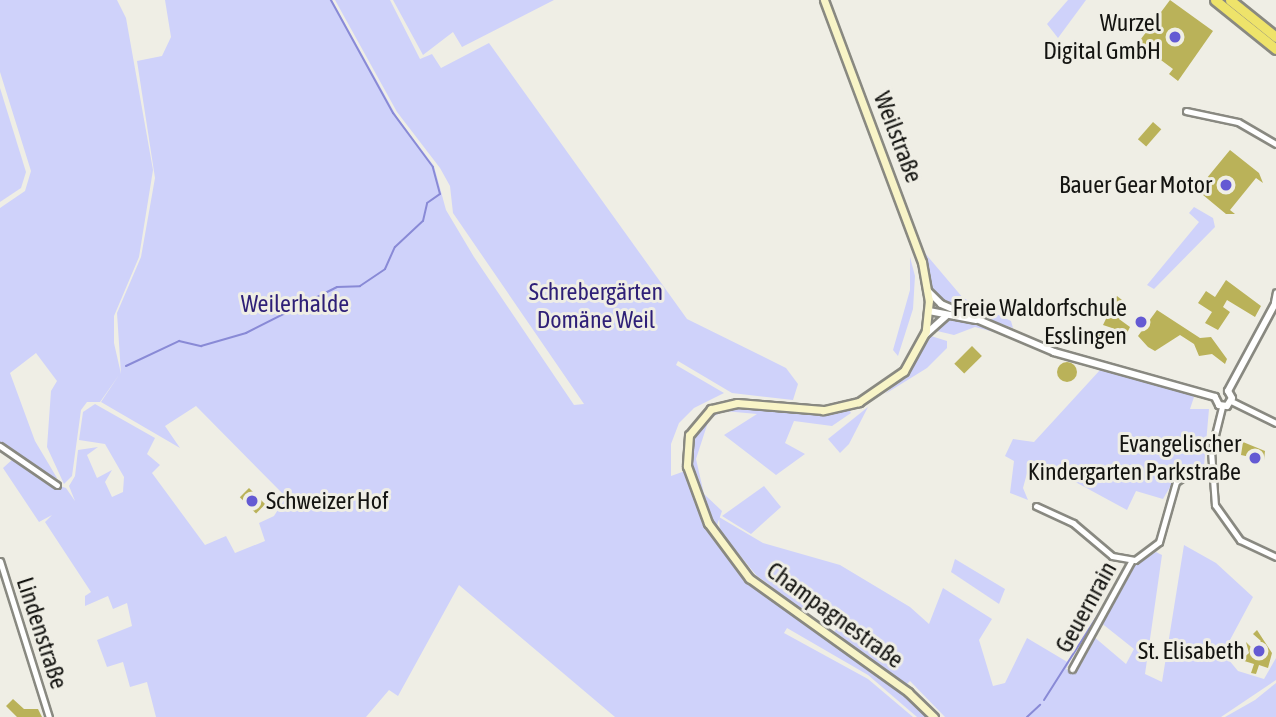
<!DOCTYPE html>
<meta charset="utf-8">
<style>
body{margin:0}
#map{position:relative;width:1276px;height:717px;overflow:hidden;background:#efeee5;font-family:"Asap Condensed",sans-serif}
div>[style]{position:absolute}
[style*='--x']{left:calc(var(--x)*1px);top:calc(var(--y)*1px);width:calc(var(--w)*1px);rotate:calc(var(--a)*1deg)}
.green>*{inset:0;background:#cfd2fa}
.stream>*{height:2px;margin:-1px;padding:0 1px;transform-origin:1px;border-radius:1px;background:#898ad6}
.building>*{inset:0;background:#bab259;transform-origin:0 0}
.round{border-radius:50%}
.roads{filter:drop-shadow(2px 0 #898981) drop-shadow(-2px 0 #898981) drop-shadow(0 2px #898981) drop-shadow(0 -2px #898981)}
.minor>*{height:5px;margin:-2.5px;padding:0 2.5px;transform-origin:2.5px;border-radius:2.5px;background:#fff}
.tertiary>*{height:6px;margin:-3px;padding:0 3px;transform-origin:3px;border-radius:3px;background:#fff}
.secondary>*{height:7px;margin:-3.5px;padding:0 3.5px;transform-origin:3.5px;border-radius:3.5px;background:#f8f4c7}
.trunk>*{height:9px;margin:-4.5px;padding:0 4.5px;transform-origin:4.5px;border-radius:4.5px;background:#eee36a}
.dots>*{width:19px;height:19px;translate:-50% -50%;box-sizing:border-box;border:4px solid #efeee5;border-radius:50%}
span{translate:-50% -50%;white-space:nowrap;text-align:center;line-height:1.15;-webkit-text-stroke:6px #efeee5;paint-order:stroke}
.poi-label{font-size:24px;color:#141411}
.right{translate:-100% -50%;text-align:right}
.left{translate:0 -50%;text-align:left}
.street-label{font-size:24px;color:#141411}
.park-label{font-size:24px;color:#2e1f77}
</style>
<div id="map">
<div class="green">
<i style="clip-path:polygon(0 0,117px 0,126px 18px,153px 170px,139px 257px,114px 316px,114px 343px,121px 374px,117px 313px,141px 257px,155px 178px,137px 61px,162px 56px,171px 37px,165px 0,332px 0,397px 117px,434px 166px,446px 210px,474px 257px,574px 405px,584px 404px,453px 213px,450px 186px,440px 168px,397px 112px,335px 0,390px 0,420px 59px,432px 54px,441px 68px,489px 43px,687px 319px,786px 368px,798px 384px,793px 400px,732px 393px,678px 361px,676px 365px,724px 393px,694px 408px,679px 423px,671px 444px,671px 476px,685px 471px,709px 530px,749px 581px,906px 693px,930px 717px,917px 717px,868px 675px,787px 628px,784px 633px,868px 679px,913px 717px,615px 717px,459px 585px,398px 696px,389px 690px,366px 717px,156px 717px,147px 682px,130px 687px,123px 662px,107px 667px,97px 640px,132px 626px,127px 603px,113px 609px,108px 596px,85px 606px,85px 596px,91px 592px,45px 522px,52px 515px,39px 522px,3px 468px,14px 458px,50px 483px,66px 488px,75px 501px,69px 486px,75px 476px,78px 450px,98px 447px,87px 455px,97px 478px,112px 470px,105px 482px,112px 497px,123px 492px,124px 477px,105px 444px,79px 440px,83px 412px,95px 404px,155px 438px,147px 454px,160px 465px,152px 473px,205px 545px,226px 536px,235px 553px,265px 541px,259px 523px,274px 516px,286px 497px,196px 406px,165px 426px,180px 448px,101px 402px,119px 375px,100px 402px,87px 402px,81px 410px,72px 476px,64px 484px,47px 447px,51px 391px,57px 381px,36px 353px,10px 373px,35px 441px,57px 478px,53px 481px,0 443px,0 208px,25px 191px,31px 171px,0 72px)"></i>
<i style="clip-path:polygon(393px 0,554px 0,462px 47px,453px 32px,423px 55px)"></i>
<i style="clip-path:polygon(1068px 0,1086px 0,1058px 38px,1047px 24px)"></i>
<i style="clip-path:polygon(0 88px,26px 172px,21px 188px,0 202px)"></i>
<i style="clip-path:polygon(1194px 207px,1213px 218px,1215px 227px,1154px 289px,1147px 285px,1199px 222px,1189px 213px)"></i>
<i style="clip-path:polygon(924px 252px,963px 298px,1011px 321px,1013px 328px,944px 303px,934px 295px)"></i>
<i style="clip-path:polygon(910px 257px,915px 276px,913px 309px,898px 356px,893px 350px,910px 290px)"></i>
<i style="clip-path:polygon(944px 319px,980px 324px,1009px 336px,975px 327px,954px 335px,933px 330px)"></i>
<i style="clip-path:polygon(931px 336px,947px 341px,947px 348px,927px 368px,885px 394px,911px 370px)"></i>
<i style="clip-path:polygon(1100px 370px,1189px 394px,1194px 397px,1190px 409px,1209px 409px,1204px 466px,1177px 475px,1163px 499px,1136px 491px,1127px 510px,1044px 465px,1029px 466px,1023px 488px,1028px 500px,1010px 493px,1014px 461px,1005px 456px,1013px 439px,1034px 442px)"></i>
<i style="clip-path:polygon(730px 406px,808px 412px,848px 408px,851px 413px,832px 426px,794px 421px,785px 443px,805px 454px,776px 475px,724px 435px,757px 414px,724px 411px,709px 419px,696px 459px,704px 494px,722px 511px,715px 531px,690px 463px,691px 437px,713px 411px)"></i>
<i style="clip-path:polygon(868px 407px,849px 444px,840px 453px,828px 439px)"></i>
<i style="clip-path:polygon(764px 486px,781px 507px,751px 534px,722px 516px)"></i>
<i style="clip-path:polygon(719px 517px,763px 543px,840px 565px,910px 607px,929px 624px,943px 588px,992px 619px,979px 640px,993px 686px,1005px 683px,1027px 638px,1069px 663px,1066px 669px,1071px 672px,1093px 636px,1126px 664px,1134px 649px,1100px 622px,1131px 568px,1156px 552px,1162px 555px,1145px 674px,1162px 682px,1184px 545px,1216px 563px,1253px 597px,1223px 653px,1238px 671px,1264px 679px,1276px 658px,1276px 680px,1221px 717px,945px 717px,910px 681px,905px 686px,831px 635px,840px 625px,819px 610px,825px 600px,807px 588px,801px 597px,809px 605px,805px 612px,756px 575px,720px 531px)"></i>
<i style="clip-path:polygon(955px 559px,1005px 589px,999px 604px,951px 572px)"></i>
<i style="clip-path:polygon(1276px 683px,1276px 717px,1225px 717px,1255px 700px)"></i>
</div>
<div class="stream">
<i style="--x:126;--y:366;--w:59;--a:-25.3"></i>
<i style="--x:179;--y:341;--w:23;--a:13"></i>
<i style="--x:201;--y:346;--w:47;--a:-16.1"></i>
<i style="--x:246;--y:333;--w:102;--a:-26.8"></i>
<i style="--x:337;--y:287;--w:23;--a:-2"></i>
<i style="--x:360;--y:286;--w:30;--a:-34"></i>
<i style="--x:385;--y:269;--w:24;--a:-66"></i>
<i style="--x:395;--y:247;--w:38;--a:-43"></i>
<i style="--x:423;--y:221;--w:18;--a:-77"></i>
<i style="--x:427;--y:203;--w:16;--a:-35"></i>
<i style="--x:440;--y:194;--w:28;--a:-105"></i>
<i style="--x:433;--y:167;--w:67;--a:-126.5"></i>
<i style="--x:393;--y:113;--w:129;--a:-118.8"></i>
<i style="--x:1044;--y:700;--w:120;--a:-57.6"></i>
<i style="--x:1027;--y:717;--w:18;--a:-43"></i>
</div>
<div class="building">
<i style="clip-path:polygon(1170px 0,1213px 31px,1178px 81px,1169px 74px,1173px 69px,1138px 43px)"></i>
<i style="left:1153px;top:122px;width:11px;height:23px;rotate:41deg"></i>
<i style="clip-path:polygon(1230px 150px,1259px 173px,1263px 183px,1256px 178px,1230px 210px,1235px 214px,1226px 214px,1197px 190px)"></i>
<i style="clip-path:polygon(1226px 280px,1261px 306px,1255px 317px,1227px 300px,1223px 307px,1230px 312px,1218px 330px,1205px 323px,1212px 312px,1198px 303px,1206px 291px,1215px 297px)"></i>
<i style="clip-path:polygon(1117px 296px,1127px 304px,1119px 319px,1130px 327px,1127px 333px,1103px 325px)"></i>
<i style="clip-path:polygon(1157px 310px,1200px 338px,1211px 337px,1227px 359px,1225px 364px,1212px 354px,1199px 356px,1194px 344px,1180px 335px,1155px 351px,1148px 347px,1138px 336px)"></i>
<i style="clip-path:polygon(1102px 329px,1105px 338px,1096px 348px,1076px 340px)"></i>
<i style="left:972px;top:346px;width:14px;height:25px;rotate:45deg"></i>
<i class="round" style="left:1057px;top:362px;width:20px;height:20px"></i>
<i style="clip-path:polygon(1243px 442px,1265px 451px,1264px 460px,1241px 455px)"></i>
<i style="left:249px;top:488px;width:23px;height:13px;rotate:45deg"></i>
<i style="clip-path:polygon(1257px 630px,1272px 653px,1268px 668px,1259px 665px,1256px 674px,1251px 673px,1254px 664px,1241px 660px,1249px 653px,1246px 642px,1253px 649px,1261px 641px,1253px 634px)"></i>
<i style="clip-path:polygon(13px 699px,24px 709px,38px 709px,42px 717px,17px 717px,6px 706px)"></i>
</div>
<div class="roads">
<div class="minor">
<i style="--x:1186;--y:111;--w:53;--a:11.9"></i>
<i style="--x:1238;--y:122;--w:44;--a:30.1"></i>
<i style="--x:1274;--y:302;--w:10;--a:-79"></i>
<i style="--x:1231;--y:401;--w:50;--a:26.1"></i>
<i style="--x:1222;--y:407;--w:45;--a:104"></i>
<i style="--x:1211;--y:451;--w:54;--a:85.8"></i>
<i style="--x:1215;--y:505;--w:43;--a:54.5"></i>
<i style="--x:1240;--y:540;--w:40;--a:25"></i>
<i style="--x:0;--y:446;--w:69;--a:34.4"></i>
<i style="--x:1036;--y:506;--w:41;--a:24.7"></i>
<i style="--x:1073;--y:523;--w:51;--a:40.2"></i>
<i style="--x:1112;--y:556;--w:23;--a:10"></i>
<i style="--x:1135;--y:560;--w:30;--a:-37"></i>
<i style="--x:1159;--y:542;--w:62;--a:-74.2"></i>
<i style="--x:1176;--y:482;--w:16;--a:-35"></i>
<i style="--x:1189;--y:473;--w:21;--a:-8"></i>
<i style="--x:0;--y:561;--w:164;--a:72.6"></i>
<i style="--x:1072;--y:669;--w:124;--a:-61.2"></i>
</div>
<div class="tertiary">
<i style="--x:928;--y:291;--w:18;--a:45"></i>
<i style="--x:941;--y:304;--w:123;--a:23"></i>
<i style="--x:1054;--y:352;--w:167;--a:15.6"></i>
<i style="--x:929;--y:311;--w:48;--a:10.8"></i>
<i style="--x:926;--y:334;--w:27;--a:-42"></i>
<i style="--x:1228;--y:391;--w:101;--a:-61.7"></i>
<i style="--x:1215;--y:397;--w:9;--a:63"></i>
<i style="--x:1219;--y:405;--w:8;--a:7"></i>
<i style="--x:1227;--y:406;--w:9;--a:-58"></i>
<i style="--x:1232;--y:398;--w:8;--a:-120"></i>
</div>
<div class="secondary">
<i style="--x:824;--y:0;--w:280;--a:69.5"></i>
<i style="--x:922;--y:262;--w:39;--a:80"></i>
<i style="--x:929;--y:300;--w:31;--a:96"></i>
<i style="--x:926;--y:331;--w:46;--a:118.8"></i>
<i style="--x:904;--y:371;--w:55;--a:145.4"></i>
<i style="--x:859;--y:402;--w:37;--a:167"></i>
<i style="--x:823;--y:410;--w:86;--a:-175.3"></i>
<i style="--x:737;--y:403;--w:27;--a:167"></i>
<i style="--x:711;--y:409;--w:34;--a:130"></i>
<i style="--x:689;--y:435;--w:31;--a:94"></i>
<i style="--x:687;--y:466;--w:61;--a:69.8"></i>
<i style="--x:708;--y:523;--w:69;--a:53.3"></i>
<i style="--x:749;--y:578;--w:196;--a:35.6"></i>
<i style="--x:908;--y:692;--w:36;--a:44"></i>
</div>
<div class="trunk">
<i style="--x:1215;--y:0;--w:78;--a:38.8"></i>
<i style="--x:1230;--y:0;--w:59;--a:38.8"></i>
</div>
</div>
<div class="dots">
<i style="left:1175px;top:37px;background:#645ad3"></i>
<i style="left:1226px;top:185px;background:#645ad3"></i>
<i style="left:1141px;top:322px;background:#645ad3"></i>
<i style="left:1255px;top:458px;background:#645ad3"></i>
<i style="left:252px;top:501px;background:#645ad3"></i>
<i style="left:1259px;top:651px;background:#645ad3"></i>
</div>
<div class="poi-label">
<span class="right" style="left:1161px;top:37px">Wurzel<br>Digital GmbH</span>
<span class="right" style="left:1212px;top:185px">Bauer Gear Motor</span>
<span class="right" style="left:1127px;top:322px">Freie Waldorfschule<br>Esslingen</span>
<span class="right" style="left:1241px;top:458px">Evangelischer<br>Kindergarten Parkstraße</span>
<span class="left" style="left:266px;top:501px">Schweizer Hof</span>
<span class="right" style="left:1245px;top:651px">St. Elisabeth</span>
</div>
<div class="street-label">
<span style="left:898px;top:137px;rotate:69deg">Weilstraße</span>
<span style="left:1086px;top:607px;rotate:-61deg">Geuernrain</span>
<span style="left:835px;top:615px;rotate:36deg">Champagnestraße</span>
<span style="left:42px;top:633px;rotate:72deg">Lindenstraße</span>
</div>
<div class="park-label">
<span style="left:596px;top:306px">Schrebergärten<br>Domäne Weil</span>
<span style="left:295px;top:304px">Weilerhalde</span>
</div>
</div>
